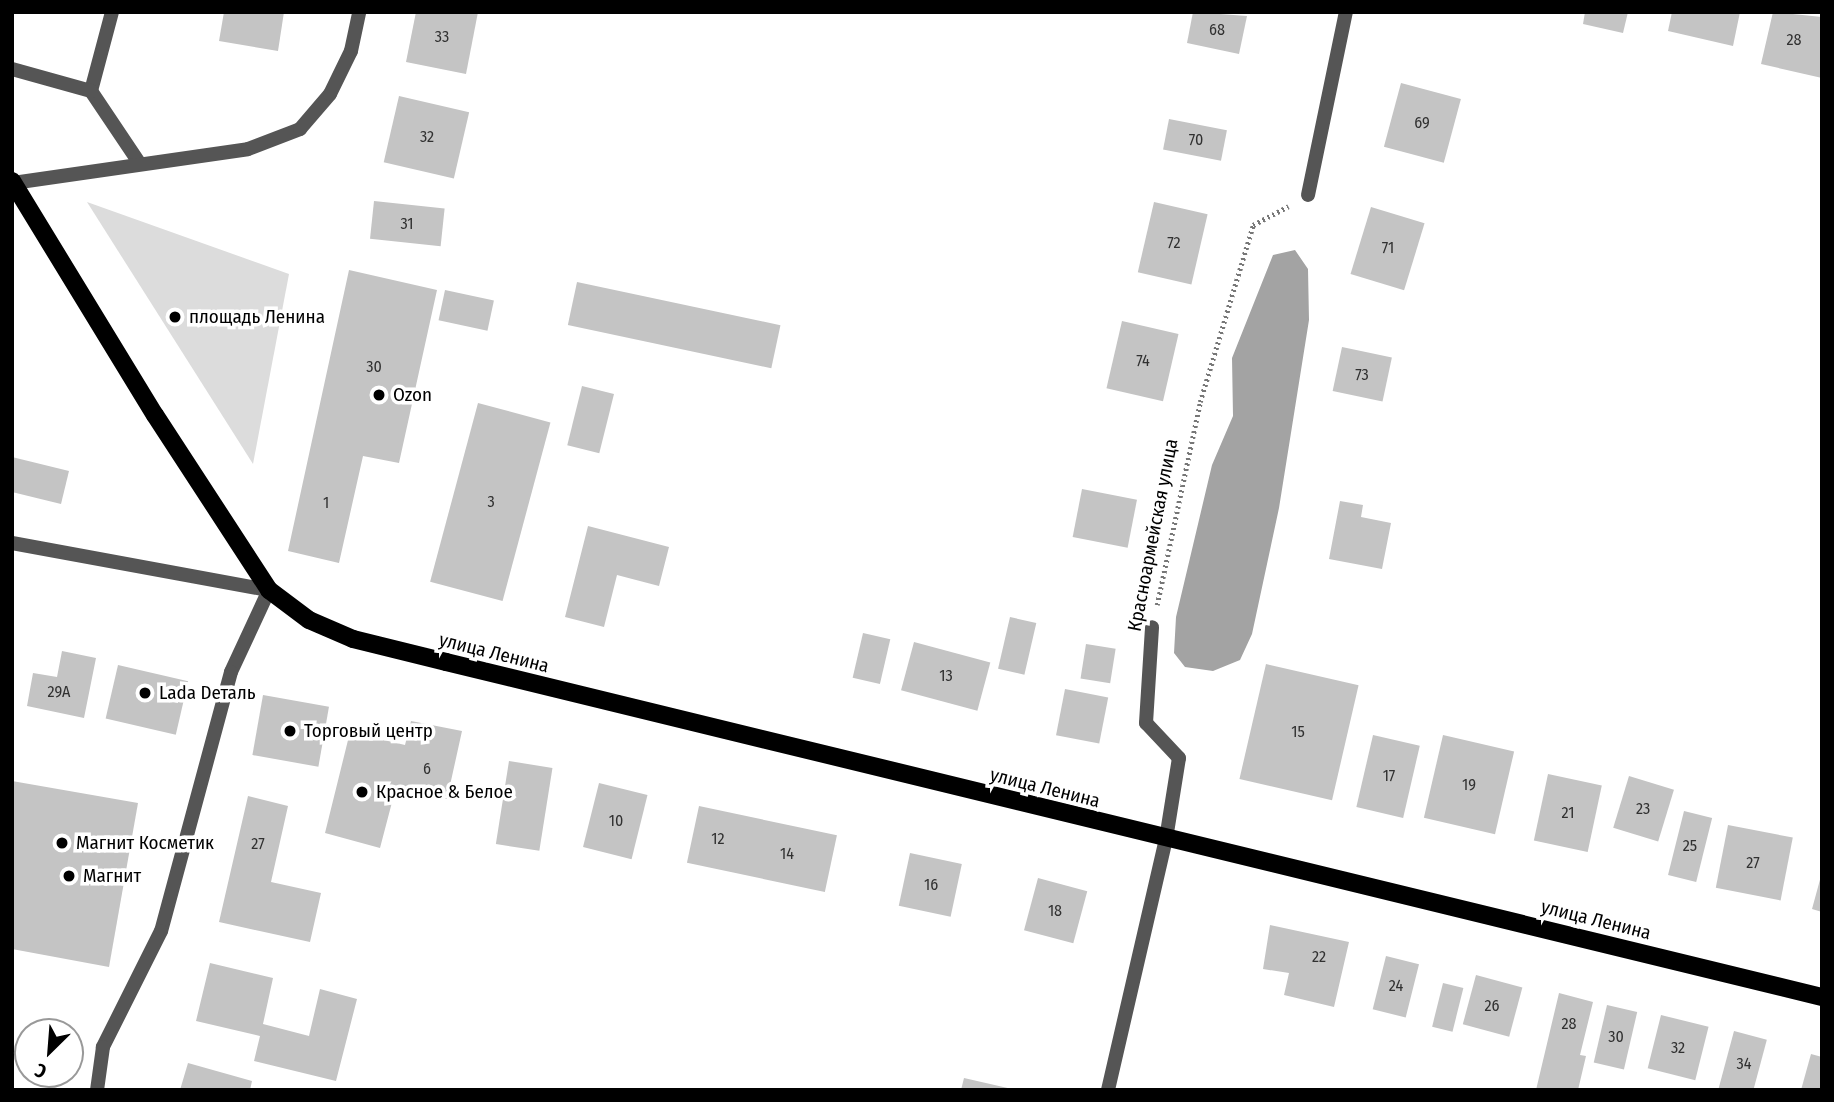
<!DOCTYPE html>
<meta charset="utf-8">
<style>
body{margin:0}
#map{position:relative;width:1834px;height:1102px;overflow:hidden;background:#fff;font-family:"Fira Sans Condensed",sans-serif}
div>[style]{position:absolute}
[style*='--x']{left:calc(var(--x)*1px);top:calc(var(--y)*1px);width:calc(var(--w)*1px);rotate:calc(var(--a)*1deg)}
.green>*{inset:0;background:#dcdcdc}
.water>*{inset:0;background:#a3a3a3}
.building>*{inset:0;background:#c4c4c4;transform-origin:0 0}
.path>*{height:4.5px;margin-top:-2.25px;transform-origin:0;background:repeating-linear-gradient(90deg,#777 0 2px,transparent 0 5.5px)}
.lane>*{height:14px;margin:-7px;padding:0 7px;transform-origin:7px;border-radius:7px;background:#555}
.street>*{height:14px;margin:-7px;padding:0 7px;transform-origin:7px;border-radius:7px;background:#555}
.primary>*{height:18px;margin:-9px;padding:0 9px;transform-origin:9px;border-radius:9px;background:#000}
.dots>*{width:19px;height:19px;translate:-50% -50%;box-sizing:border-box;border:4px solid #fff;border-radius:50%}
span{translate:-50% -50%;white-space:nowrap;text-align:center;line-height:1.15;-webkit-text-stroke:7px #fff;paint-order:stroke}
.number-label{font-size:16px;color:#313131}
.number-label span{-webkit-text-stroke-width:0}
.poi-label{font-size:19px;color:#000}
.left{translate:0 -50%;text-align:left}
.street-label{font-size:19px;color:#000}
.frame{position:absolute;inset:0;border:14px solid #000;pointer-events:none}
.north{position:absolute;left:14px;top:1018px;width:70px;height:70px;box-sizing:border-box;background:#fff;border:2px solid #999;border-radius:50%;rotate:205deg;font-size:19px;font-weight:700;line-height:28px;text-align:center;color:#000}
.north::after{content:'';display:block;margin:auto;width:24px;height:32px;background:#000;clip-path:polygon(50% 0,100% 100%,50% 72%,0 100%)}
</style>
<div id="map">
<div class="green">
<i style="clip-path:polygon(87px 202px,289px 274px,253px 464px)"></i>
</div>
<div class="water">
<i style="clip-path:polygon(1295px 250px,1308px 269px,1309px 320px,1279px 508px,1252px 634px,1240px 660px,1213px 671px,1185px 667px,1174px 653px,1176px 617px,1212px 465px,1233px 416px,1232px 358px,1273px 255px)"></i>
</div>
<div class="building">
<i style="clip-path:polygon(224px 12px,284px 12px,278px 51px,219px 41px)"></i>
<i style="clip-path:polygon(416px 12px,478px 12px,466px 74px,406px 62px)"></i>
<i style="clip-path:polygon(1193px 12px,1247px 16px,1239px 54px,1187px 43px)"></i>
<i style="clip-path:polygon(1585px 12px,1628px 12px,1623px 33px,1583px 24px)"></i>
<i style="clip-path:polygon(1672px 12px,1740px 12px,1733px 46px,1668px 31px)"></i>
<i style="clip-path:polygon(1773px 12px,1822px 17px,1822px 78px,1761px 64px)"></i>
<i style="left:1401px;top:83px;width:62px;height:66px;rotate:15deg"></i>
<i style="left:399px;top:96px;width:72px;height:68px;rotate:13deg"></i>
<i style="left:1169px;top:119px;width:59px;height:31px;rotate:11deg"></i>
<i style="left:374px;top:201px;width:71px;height:38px;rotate:6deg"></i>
<i style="left:1154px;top:202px;width:55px;height:72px;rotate:13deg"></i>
<i style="left:1371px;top:207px;width:56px;height:70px;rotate:17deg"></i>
<i style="clip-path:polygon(349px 270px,437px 290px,399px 463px,363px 456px,339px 563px,288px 551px)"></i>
<i style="left:577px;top:282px;width:208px;height:44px;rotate:12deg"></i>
<i style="left:445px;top:290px;width:50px;height:31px;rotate:12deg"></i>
<i style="left:1122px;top:321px;width:58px;height:69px;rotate:13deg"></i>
<i style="left:1342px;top:347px;width:51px;height:45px;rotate:12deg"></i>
<i style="left:582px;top:386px;width:33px;height:61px;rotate:14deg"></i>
<i style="left:478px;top:403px;width:75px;height:185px;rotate:15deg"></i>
<i style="clip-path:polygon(12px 457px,69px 471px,61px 504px,12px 492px)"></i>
<i style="left:1082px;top:489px;width:56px;height:49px;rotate:11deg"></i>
<i style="clip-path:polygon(1340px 501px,1363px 505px,1361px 517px,1391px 523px,1382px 569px,1329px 559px)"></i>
<i style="clip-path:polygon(588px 526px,669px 547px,659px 586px,617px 575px,604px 627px,565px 617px)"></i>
<i style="left:1010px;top:617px;width:27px;height:53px;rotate:13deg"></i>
<i style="left:863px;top:633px;width:28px;height:46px;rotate:13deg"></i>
<i style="left:914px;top:642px;width:79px;height:50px;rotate:15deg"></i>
<i style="left:1086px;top:644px;width:30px;height:35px;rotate:9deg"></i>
<i style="clip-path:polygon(62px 651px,96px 658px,84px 718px,27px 706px,33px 673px,57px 677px)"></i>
<i style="left:1266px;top:664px;width:95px;height:118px;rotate:13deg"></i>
<i style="left:118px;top:665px;width:72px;height:55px;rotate:13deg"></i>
<i style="left:1065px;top:689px;width:44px;height:47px;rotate:11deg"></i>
<i style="left:263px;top:695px;width:67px;height:61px;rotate:10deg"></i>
<i style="clip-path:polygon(411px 721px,462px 731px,447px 799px,396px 787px,380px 848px,325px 833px,350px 732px,405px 745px)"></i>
<i style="left:1373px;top:735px;width:48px;height:74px;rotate:13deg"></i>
<i style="left:1443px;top:735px;width:73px;height:85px;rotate:13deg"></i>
<i style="left:509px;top:761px;width:44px;height:84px;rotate:9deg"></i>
<i style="left:1548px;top:774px;width:55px;height:68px;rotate:12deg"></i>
<i style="left:1629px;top:776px;width:47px;height:54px;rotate:17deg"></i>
<i style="clip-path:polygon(12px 781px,138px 803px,109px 967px,12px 949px)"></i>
<i style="left:599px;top:783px;width:50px;height:66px;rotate:14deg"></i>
<i style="clip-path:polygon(248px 796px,288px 806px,271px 882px,321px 893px,310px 942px,219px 922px)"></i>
<i style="left:699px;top:806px;width:141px;height:58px;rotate:12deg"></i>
<i style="left:1684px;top:811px;width:29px;height:66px;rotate:14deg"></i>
<i style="left:1728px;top:825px;width:66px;height:64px;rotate:11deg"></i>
<i style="left:910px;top:853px;width:53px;height:54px;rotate:12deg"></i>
<i style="clip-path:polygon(1821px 876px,1822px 876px,1822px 912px,1812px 909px)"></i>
<i style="left:1038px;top:878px;width:51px;height:54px;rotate:15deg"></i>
<i style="clip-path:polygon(1270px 925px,1349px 942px,1334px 1007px,1284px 995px,1289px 973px,1263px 969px)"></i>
<i style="left:1386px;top:956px;width:34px;height:55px;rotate:14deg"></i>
<i style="clip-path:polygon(210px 963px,273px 978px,263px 1024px,309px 1036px,320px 989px,357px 999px,336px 1081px,254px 1061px,260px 1036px,196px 1021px)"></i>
<i style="left:1476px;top:975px;width:48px;height:51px;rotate:15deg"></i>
<i style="left:1443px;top:983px;width:21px;height:45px;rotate:14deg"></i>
<i style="clip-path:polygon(1559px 993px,1593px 1002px,1580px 1055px,1586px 1056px,1578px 1090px,1536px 1090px)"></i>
<i style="left:1607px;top:1005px;width:31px;height:59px;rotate:13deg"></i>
<i style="left:1661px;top:1015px;width:49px;height:55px;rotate:14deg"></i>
<i style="left:1734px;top:1031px;width:34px;height:60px;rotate:15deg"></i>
<i style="clip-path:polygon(1811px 1054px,1822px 1057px,1822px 1090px,1801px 1090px)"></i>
<i style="clip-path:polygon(188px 1063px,252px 1081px,250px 1090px,180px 1090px)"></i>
<i style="clip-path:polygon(964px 1078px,1012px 1089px,1011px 1090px,961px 1090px)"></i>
</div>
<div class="path">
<i style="--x:1157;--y:605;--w:208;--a:-78"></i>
<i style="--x:1200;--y:402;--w:185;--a:-73.3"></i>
<i style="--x:1253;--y:225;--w:40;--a:-28"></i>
</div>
<div class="lane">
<i style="--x:112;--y:12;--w:82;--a:104.9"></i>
<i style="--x:91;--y:91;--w:88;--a:56.1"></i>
<i style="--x:12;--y:69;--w:82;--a:15.6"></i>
</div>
<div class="street">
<i style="--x:13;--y:183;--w:237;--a:-8.2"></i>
<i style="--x:248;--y:149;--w:56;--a:-21"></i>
<i style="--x:300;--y:129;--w:46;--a:-49.4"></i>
<i style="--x:330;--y:94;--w:48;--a:-64"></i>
<i style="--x:351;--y:51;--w:40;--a:-78"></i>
<i style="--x:1308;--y:195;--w:187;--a:-78.3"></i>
<i style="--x:12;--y:543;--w:261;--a:10.4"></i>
<i style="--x:269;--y:590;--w:90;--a:114.9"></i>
<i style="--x:231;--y:672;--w:268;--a:105.1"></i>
<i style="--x:161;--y:931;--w:130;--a:116.6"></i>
<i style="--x:103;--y:1047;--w:43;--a:97.9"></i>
<i style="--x:1108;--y:1090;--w:258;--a:-77"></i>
<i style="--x:1166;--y:839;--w:82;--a:-80.9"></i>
<i style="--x:1179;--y:758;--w:48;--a:-133.3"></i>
<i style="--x:1146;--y:723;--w:96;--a:-86.4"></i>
</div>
<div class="primary">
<i style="--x:12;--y:181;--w:274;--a:58.6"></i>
<i style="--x:155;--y:415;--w:209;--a:56.9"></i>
<i style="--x:269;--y:590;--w:50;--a:36.9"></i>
<i style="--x:309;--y:620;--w:48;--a:23.4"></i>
<i style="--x:353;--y:639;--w:96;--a:13.9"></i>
<i style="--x:446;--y:662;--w:1416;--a:13.68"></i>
</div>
<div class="dots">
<i style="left:175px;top:317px;background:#000"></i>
<i style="left:379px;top:395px;background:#000"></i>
<i style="left:145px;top:693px;background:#000"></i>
<i style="left:290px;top:731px;background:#000"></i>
<i style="left:362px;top:792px;background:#000"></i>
<i style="left:62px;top:843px;background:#000"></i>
<i style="left:69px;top:876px;background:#000"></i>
</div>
<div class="number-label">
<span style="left:1217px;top:30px">68</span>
<span style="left:442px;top:37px">33</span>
<span style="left:1794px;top:40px">28</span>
<span style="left:1422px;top:123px">69</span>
<span style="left:427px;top:137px">32</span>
<span style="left:1196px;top:140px">70</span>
<span style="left:407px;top:224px">31</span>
<span style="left:1174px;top:243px">72</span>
<span style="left:1388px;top:248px">71</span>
<span style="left:1143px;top:361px">74</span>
<span style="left:374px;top:367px">30</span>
<span style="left:1362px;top:375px">73</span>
<span style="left:491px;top:502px">3</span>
<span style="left:326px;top:503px">1</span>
<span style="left:946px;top:676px">13</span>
<span style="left:59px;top:692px">29А</span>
<span style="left:1298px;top:732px">15</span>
<span style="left:427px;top:769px">6</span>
<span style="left:1389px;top:776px">17</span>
<span style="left:1469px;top:785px">19</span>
<span style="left:1643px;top:809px">23</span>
<span style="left:1568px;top:813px">21</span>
<span style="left:616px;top:821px">10</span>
<span style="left:718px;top:839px">12</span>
<span style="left:258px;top:844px">27</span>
<span style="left:1690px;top:846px">25</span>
<span style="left:787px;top:854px">14</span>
<span style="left:1753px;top:863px">27</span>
<span style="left:931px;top:885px">16</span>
<span style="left:1055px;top:911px">18</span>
<span style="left:1319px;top:957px">22</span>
<span style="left:1396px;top:986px">24</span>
<span style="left:1492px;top:1006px">26</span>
<span style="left:1569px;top:1024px">28</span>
<span style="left:1616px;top:1037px">30</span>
<span style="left:1678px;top:1048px">32</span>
<span style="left:1744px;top:1064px">34</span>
</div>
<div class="poi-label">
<span class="left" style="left:189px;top:317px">площадь Ленина</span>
<span class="left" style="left:393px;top:395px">Ozon</span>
<span class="left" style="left:159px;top:693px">Lada Dеталь</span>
<span class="left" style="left:304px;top:731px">Торговый центр</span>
<span class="left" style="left:376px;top:792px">Красное &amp; Белое</span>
<span class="left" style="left:76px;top:843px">Магнит Косметик</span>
<span class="left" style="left:83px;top:876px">Магнит</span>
</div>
<div class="street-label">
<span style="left:1153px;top:535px;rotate:-79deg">Красноармейская улица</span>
<span style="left:494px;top:653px;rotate:14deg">улица Ленина</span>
<span style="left:1045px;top:788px;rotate:14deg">улица Ленина</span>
<span style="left:1596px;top:920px;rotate:14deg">улица Ленина</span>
</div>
<div class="frame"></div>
<div class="north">С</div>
</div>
